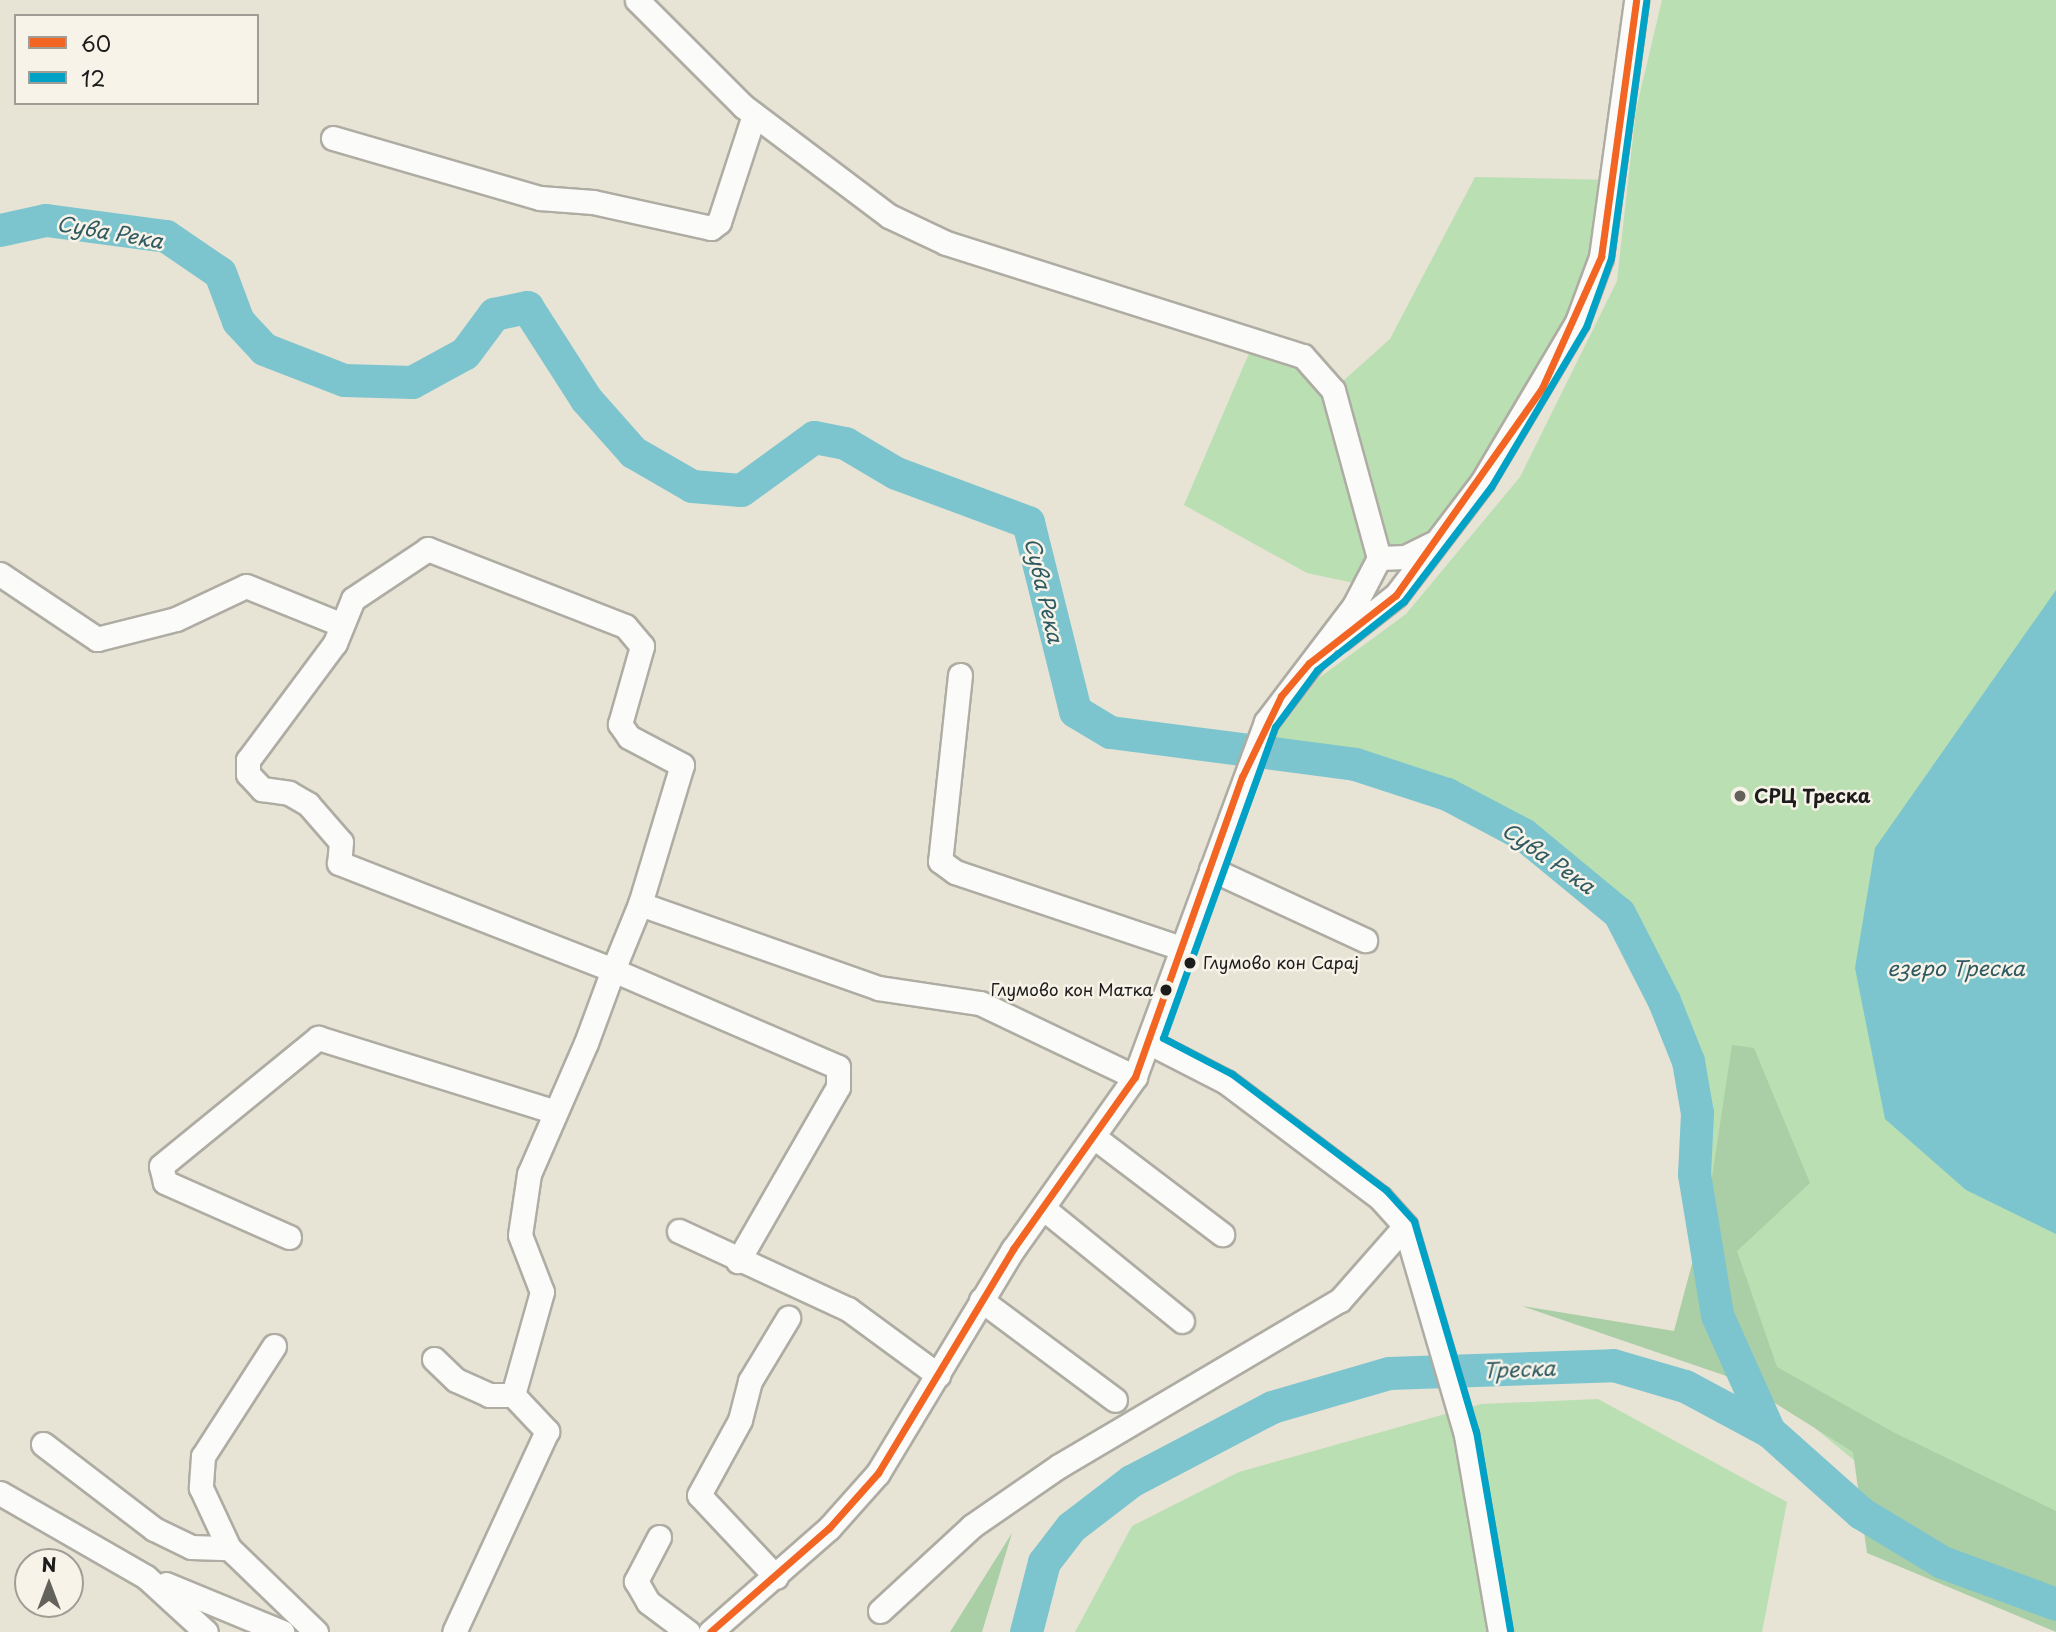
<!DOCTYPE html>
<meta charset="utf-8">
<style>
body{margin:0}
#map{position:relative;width:2056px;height:1632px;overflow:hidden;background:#e7e3d5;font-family:"Playpen Sans",sans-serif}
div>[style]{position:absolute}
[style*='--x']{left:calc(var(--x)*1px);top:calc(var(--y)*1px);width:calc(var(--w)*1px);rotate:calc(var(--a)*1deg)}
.green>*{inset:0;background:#badfb2}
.forest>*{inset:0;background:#aacea6}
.water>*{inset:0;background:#7cc5cf}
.river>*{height:33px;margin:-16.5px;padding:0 16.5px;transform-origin:16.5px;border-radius:16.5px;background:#7cc5cf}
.roads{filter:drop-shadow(2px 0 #aeaca3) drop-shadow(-2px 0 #aeaca3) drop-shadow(0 2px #aeaca3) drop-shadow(0 -2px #aeaca3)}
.street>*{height:23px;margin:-11.5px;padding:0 11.5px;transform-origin:11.5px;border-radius:11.5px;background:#fbfbf9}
.bus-1>*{height:7px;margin:-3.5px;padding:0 3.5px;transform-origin:3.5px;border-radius:3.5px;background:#f26522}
.bus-2>*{height:7px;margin:-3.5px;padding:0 3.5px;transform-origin:3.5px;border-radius:3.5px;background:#01a2c5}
.dots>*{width:19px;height:19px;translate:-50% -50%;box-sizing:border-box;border:4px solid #f7f3e8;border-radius:50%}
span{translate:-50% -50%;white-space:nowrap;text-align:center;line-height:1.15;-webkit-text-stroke:5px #f7f3e8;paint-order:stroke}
.bus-label{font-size:17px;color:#1c1c1c}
.left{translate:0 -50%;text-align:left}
.right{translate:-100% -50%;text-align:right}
.poi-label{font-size:19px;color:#1c1c1c;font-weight:700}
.water-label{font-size:21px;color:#305a62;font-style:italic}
.legend{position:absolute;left:14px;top:14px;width:245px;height:91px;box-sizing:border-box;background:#f7f3e8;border:2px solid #9f9d96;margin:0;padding:9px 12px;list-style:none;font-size:21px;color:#1c1c1c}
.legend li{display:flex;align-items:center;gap:14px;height:35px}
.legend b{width:35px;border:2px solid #9f9d96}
.north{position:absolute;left:14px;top:1548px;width:70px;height:70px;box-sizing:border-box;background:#f7f3e8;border:2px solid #9f9d96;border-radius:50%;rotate:0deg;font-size:19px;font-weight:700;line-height:28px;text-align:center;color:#1c1c1c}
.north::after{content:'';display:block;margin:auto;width:24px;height:32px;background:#63625d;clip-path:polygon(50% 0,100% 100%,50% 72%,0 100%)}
</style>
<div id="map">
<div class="green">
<i style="clip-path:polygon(1662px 0,2056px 0,2056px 1567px,1928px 1521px,1759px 1382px,1711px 1293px,1696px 1142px,1668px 985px,1592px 890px,1496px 824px,1268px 744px,1319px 678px,1406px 614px,1520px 477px,1617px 281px,1636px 110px)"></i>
<i style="clip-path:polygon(1475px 177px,1613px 180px,1577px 322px,1437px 540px,1379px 558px,1368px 586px,1307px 573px,1184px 505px,1256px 337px,1333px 390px,1390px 339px)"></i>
<i style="clip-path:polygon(1598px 1399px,1787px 1502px,1762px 1632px,1075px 1632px,1132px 1526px,1239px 1472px,1481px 1404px)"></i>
</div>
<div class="forest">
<i style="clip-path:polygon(1732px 1045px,1754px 1048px,1810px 1183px,1737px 1251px,1777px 1367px,1893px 1432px,2056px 1511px,2056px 1632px,1867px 1553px,1853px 1452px,1738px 1380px,1522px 1306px,1674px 1331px,1708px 1204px)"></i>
<i style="clip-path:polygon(1012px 1533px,982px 1632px,950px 1632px)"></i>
</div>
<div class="water">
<i style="clip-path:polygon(2056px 590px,2056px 1234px,1966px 1190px,1885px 1119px,1855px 968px,1875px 848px)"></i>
</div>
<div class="river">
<i style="--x:0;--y:230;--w:47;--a:-12.3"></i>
<i style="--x:46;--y:220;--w:121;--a:7.6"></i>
<i style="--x:166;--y:236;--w:65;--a:34.4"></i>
<i style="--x:220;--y:273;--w:51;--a:69.4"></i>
<i style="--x:238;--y:321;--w:38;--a:47"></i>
<i style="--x:264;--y:349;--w:86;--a:21.2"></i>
<i style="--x:344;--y:380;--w:68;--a:1.7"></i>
<i style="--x:412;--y:382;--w:60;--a:-28.7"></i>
<i style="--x:465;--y:353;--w:49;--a:-53.4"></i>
<i style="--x:494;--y:314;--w:34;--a:-12"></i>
<i style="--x:527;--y:307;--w:109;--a:57.3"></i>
<i style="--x:586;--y:399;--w:71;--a:48.4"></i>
<i style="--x:633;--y:452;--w:68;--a:30"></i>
<i style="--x:692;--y:486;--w:49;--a:4.7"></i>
<i style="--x:741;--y:490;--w:90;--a:-36"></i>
<i style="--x:814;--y:437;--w:32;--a:11"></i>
<i style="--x:845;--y:443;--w:59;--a:30.5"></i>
<i style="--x:896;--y:473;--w:141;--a:20.4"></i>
<i style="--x:1028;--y:522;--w:195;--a:76"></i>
<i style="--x:1075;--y:711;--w:41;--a:31"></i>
<i style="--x:1110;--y:732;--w:247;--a:7.4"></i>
<i style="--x:1355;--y:764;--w:97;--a:18.1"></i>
<i style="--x:1447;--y:794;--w:86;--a:27.8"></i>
<i style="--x:1523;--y:834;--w:124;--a:39.5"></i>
<i style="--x:1619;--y:913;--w:99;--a:62.9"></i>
<i style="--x:1664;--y:1001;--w:65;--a:68.2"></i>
<i style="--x:1688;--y:1061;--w:53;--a:80.2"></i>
<i style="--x:1697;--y:1113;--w:61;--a:92.8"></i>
<i style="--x:1694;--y:1174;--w:143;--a:80.7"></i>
<i style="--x:1717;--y:1315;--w:127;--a:65.9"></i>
<i style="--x:1026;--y:1632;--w:72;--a:-75.6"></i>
<i style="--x:1044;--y:1562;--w:44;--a:-52.4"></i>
<i style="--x:1071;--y:1527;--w:76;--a:-37.5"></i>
<i style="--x:1131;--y:1481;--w:159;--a:-27.7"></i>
<i style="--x:1272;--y:1407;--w:122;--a:-16.2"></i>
<i style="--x:1389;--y:1373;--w:224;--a:-2"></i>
<i style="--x:1613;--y:1365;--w:75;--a:16.3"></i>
<i style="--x:1685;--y:1386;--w:95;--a:28.2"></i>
<i style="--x:1769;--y:1431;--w:123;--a:41.7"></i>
<i style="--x:1861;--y:1513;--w:95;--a:31.2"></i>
<i style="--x:1942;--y:1562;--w:121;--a:20.2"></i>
</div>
<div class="roads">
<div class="street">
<i style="--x:637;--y:0;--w:150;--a:45"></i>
<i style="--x:743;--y:106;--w:183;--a:37"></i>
<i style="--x:889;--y:216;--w:63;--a:25.3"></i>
<i style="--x:946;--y:243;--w:374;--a:17.6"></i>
<i style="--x:1303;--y:356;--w:45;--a:48.6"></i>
<i style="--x:1333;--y:390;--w:174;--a:74.7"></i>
<i style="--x:1379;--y:558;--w:54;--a:117.5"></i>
<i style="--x:1354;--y:606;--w:146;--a:127.2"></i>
<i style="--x:1266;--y:722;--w:378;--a:110.3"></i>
<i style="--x:1135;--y:1077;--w:211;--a:125.3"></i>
<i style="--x:1013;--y:1249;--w:262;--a:121.1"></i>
<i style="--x:878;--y:1473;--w:74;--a:131.7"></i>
<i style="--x:829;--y:1528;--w:158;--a:138.8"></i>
<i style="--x:333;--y:138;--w:216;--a:16.2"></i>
<i style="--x:540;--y:198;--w:53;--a:4.3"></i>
<i style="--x:593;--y:202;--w:121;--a:12.4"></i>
<i style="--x:711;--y:228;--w:10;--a:-37"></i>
<i style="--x:719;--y:222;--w:113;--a:-71.9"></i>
<i style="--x:1379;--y:558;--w:26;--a:-2"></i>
<i style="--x:1405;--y:557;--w:30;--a:-26"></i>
<i style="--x:0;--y:574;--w:117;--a:33.8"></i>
<i style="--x:97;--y:639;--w:81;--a:-14.2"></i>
<i style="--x:176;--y:619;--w:77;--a:-25.2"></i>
<i style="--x:246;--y:586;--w:101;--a:22"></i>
<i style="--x:1340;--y:639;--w:71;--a:-38.2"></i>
<i style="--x:1396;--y:595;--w:142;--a:-52.7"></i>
<i style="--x:1482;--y:482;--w:186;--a:-59.3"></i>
<i style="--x:1577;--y:322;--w:69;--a:-69.7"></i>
<i style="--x:1601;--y:257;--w:259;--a:-82.2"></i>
<i style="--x:960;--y:675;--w:187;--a:96.1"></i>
<i style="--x:940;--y:861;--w:19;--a:36"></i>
<i style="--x:955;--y:872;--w:238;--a:18.6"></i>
<i style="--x:1211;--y:869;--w:170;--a:24.8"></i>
<i style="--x:640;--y:904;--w:252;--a:19.4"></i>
<i style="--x:878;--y:988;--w:103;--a:8.4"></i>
<i style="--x:980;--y:1003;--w:172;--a:25.5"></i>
<i style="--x:1150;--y:1043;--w:85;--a:27.2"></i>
<i style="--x:1226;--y:1082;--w:193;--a:37"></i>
<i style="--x:1380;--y:1198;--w:38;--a:48"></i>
<i style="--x:1405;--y:1226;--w:218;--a:73.7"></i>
<i style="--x:1466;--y:1435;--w:200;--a:80.2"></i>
<i style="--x:1094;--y:1137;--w:161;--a:37.2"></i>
<i style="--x:1043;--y:1208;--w:179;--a:39.1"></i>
<i style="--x:679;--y:1231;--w:186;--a:24.8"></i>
<i style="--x:848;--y:1309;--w:112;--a:36.3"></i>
<i style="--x:289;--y:1237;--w:136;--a:-156.1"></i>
<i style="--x:165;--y:1182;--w:16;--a:-104"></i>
<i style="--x:161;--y:1166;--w:203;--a:-39.2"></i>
<i style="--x:318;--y:1038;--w:246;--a:17.3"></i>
<i style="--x:981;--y:1300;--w:167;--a:36.7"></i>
<i style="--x:274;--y:1346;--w:131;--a:122.8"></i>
<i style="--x:203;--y:1456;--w:32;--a:94"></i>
<i style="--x:201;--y:1488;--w:66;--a:65"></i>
<i style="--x:229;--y:1548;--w:121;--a:44"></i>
<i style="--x:434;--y:1359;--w:30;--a:44"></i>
<i style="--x:456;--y:1380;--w:36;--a:24"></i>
<i style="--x:489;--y:1395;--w:24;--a:0"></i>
<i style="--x:513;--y:1395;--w:50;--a:46.6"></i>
<i style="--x:547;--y:1431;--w:221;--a:114.8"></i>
<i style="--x:513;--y:1395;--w:107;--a:-74.3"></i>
<i style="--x:542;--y:1292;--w:61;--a:-111.1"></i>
<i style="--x:520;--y:1235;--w:62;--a:-81.6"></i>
<i style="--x:529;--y:1174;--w:143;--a:-66.5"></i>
<i style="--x:586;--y:1043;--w:78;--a:-69.7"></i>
<i style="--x:613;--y:970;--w:71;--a:-67.8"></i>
<i style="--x:640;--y:904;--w:145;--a:-73.2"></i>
<i style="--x:682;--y:765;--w:60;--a:-152.2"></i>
<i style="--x:629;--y:737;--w:16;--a:-125"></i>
<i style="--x:620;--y:724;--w:81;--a:-74.2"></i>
<i style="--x:642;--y:646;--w:26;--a:-130"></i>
<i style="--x:625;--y:626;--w:212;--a:-158.7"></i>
<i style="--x:428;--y:549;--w:90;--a:146.3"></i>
<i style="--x:353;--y:599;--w:48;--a:112.2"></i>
<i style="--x:335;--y:643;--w:146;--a:126.6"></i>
<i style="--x:248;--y:760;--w:14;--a:90"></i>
<i style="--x:248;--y:774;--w:21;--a:47"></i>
<i style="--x:262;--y:789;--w:27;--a:8"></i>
<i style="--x:289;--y:793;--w:22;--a:30"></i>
<i style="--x:308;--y:804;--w:50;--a:49"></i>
<i style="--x:341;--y:842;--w:21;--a:95"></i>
<i style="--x:339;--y:863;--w:294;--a:21.3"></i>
<i style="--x:613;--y:970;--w:245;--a:23.3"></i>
<i style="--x:838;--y:1067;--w:20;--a:90"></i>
<i style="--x:838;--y:1087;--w:201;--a:119.9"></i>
<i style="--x:43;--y:1444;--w:140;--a:37.4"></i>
<i style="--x:154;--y:1529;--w:41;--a:25.9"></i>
<i style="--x:191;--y:1547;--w:38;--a:2"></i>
<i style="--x:0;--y:1493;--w:168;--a:29.9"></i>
<i style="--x:146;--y:1577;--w:81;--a:42.5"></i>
<i style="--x:659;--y:1537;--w:50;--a:117.6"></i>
<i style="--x:636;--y:1581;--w:24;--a:60"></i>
<i style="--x:648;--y:1602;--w:50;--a:36.9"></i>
<i style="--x:776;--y:1577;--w:112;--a:-133.2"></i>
<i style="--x:699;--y:1495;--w:85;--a:-61.3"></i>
<i style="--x:740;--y:1420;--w:40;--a:-75.6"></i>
<i style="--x:750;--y:1381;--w:74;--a:-58.9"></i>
<i style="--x:166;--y:1584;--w:126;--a:22.5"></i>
<i style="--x:880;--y:1611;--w:125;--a:-42.7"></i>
<i style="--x:972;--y:1526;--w:106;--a:-34.6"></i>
<i style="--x:1059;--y:1466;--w:326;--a:-30.6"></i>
<i style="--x:1340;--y:1300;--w:98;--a:-48.7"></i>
</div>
</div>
<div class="bus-1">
<i style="--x:710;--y:1632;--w:158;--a:-41.2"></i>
<i style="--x:829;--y:1528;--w:74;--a:-48.3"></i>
<i style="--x:878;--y:1473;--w:262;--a:-58.9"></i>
<i style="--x:1013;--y:1249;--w:211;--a:-54.7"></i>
<i style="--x:1135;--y:1077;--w:319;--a:-70.4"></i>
<i style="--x:1242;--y:777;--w:90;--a:-64.3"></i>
<i style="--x:1281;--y:696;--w:43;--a:-49.7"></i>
<i style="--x:1309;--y:663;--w:110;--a:-38"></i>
<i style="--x:1396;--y:595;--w:253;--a:-54.8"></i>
<i style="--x:1542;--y:388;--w:144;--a:-65.8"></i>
<i style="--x:1601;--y:257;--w:259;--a:-82.2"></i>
</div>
<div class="bus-2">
<i style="--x:1510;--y:1630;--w:201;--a:-99.7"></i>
<i style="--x:1476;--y:1432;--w:220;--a:-106.4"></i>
<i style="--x:1414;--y:1221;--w:42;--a:-132.1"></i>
<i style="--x:1386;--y:1190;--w:193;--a:-143"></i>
<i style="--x:1232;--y:1074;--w:78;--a:-152.4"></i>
<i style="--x:1163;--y:1038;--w:331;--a:-70.2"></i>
<i style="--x:1275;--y:727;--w:71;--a:-53.6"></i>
<i style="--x:1317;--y:670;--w:111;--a:-38.4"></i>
<i style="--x:1404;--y:601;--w:143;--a:-52.7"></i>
<i style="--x:1491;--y:487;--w:186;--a:-59.3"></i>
<i style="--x:1586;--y:327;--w:73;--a:-70.1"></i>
<i style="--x:1611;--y:258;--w:259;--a:-82.2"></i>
</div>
<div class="dots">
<i style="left:1740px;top:796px;background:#63625d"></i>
<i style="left:1190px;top:963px;background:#1c1c1c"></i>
<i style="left:1166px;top:990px;background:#1c1c1c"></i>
</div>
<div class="bus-label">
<span class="left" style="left:1203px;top:963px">Глумово кон Сарај</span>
<span class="right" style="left:1153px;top:990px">Глумово кон Матка</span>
</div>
<div class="poi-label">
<span class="left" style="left:1754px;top:796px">СРЦ Треска</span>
</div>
<div class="water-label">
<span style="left:110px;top:231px;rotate:10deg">Сува Река</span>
<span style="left:1045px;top:590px;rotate:77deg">Сува Река</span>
<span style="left:1549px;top:857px;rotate:35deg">Сува Река</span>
<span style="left:1956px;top:967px">езеро Треска</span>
<span style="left:1519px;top:1368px;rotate:-2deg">Треска</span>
</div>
<ul class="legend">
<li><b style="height:9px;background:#f26522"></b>60</li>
<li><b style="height:9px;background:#01a2c5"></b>12</li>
</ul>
<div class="north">N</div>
</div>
